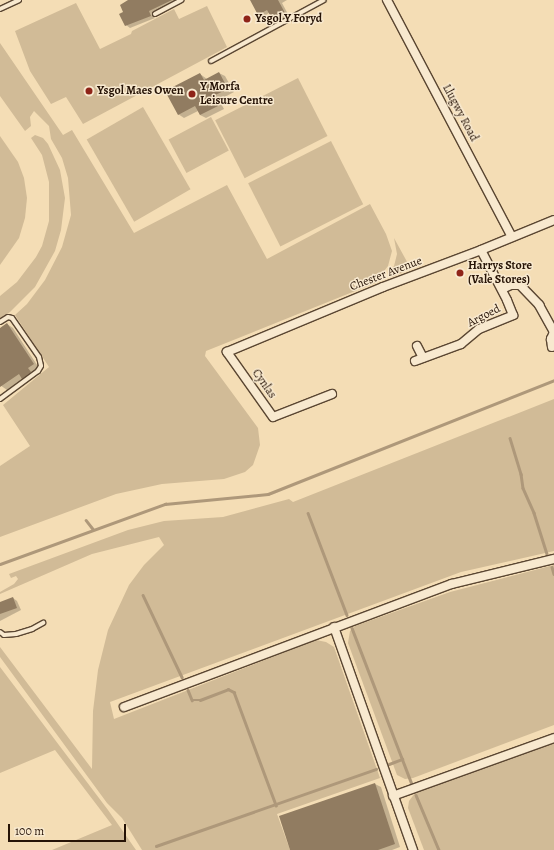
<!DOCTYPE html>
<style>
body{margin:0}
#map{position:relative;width:554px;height:850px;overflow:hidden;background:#f4ddb5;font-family:Alegreya,serif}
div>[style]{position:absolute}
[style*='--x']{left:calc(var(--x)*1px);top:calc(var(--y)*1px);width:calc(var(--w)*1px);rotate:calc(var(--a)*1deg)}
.green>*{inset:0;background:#d1bb97;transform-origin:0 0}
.shadow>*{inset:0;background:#0003}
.stream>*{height:2.5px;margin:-1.25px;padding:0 1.25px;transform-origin:1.25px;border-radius:1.25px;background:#ae987a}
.building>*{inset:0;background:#917c61}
.roads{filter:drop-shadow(1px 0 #5a4632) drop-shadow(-1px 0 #5a4632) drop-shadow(0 1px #5a4632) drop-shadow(0 -1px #5a4632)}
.service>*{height:4px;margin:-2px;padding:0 2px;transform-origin:2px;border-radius:2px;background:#f8e9cf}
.minor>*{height:8px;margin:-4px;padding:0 4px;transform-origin:4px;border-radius:4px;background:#f8e9cf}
.dots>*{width:11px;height:11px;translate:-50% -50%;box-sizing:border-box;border:2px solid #f8e9cf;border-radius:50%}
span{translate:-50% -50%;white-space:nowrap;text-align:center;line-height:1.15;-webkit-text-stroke:3px #f8e9cf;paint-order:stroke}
.poi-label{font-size:12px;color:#261306;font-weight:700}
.left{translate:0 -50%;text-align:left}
.street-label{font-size:12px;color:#261306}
.scale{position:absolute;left:8px;top:824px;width:118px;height:18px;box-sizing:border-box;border:2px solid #261306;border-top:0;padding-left:5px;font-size:12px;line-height:14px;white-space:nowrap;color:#261306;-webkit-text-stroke:3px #f8e9cf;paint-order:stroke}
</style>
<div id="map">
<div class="green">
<i style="clip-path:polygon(76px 3px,100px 49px,131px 34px,132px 31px,174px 9px,179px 19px,207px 6px,227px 47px,83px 124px,66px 97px,51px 104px,30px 71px,15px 31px)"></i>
<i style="clip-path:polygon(0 43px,63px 135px,72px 130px,134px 233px,227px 185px,267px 259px,370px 204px,386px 234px,392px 251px,388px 266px,375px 283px,206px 351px,205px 356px,258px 428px,260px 445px,253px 465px,245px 472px,224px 479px,162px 484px,116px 494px,0 537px,0 466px,30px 446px,3px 405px,49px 367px,15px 315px,27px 304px,45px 280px,62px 247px,71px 215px,68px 178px,62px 158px,51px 139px,49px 126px,34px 111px,30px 117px,31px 126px,25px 131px,0 96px)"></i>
<i style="left:298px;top:78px;width:65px;height:93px;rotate:63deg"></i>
<i style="left:143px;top:107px;width:95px;height:65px;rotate:60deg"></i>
<i style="left:211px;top:117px;width:38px;height:48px;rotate:62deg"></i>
<i style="clip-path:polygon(35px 135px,43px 138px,48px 144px,60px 170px,65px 198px,61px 230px,55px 251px,35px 287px,10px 312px,0 319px,0 296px,17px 282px,36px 257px,42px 246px,49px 221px,49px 182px,42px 155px,31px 138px)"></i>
<i style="clip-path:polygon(0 136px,18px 162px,24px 178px,27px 198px,25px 218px,19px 238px,0 265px)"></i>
<i style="left:331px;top:141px;width:71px;height:93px;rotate:63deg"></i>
<i style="clip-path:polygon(394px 238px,411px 269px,392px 277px,389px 272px,394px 266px,397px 254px)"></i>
<i style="clip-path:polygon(554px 399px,554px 551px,461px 572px,110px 702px,114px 719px,316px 640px,326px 642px,334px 647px,380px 778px,277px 814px,290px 850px,142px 850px,122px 818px,107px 803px,0 657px,0 647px,92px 769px,93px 711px,98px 670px,108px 630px,129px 585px,144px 565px,164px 545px,159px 537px,92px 554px,0 594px,0 592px,14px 584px,18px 579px,16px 576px,11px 578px,9px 574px,128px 530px,164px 521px,223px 517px,289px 499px,293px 502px)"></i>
<i style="clip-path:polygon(554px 565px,554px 725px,413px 778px,405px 779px,397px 775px,348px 643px,350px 631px,355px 626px,450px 592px)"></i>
<i style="clip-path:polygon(0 667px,108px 810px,136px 850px,52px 850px,112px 825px,55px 750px,0 773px)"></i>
<i style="clip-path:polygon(554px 741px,554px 850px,424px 850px,408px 808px,409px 801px,415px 793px)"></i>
</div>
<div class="shadow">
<i style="clip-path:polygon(131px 0,180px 0,152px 14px,155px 18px,130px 28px,126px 25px,125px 12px)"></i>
<i style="clip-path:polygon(251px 0,287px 0,282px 3px,289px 16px,278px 22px,269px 13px,264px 16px,259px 14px)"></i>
<i style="clip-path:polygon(219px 73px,225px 76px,234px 92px,219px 100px,224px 109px,206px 118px,200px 115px,198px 111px,184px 118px,178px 114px,200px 74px,207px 79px)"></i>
<i style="clip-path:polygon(7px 324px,13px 328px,39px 368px,33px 372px,36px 376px,28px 381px,23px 378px,7px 390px,0 385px,0 329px)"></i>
<i style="clip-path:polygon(13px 598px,17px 601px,21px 610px,0 621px,0 603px)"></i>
<i style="clip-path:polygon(375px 784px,381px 787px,400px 847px,392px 850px,291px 850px)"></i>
</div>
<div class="stream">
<i style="--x:510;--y:438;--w:38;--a:73"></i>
<i style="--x:521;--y:474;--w:14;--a:82"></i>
<i style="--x:523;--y:488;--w:27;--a:66"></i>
<i style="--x:534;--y:513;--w:43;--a:72.4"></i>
<i style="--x:308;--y:513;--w:109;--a:69.1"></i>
<i style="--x:86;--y:520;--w:11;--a:52"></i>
<i style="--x:0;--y:564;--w:176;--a:-20"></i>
<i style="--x:165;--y:504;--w:103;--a:-5.5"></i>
<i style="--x:268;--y:494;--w:308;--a:-21.7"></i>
<i style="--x:552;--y:567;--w:7;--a:74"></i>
<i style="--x:143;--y:595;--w:91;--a:64.6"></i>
<i style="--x:352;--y:628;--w:165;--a:69"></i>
<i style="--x:188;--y:690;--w:11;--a:68"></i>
<i style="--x:192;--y:700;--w:8;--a:0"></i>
<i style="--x:200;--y:700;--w:30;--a:-21"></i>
<i style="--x:228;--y:689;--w:7;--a:27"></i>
<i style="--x:234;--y:692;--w:121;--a:69.6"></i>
<i style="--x:389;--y:764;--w:14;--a:-21"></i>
<i style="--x:416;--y:795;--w:60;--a:67.3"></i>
<i style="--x:156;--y:846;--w:233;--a:-19.3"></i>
</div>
<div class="building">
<i style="clip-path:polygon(128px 0,172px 0,149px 11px,151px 16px,125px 26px,119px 14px,123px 12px,120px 5px)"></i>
<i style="clip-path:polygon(250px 0,278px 0,285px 13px,273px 20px,267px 10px,258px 15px)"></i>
<i style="clip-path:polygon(219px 72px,228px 89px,213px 96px,218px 106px,200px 115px,195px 106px,178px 115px,165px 91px,200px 73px,204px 80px)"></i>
<i style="clip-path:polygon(7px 323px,34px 364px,28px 368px,31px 372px,22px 379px,19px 374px,0 387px,0 328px)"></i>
<i style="clip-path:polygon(13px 597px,17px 608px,0 614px,0 602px)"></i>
<i style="clip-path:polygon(375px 783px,395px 844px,378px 850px,290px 850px,279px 816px)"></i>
</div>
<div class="roads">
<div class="service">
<i style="--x:0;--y:9;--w:21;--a:-25"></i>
<i style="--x:155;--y:14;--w:30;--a:-28"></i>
<i style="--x:211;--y:61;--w:128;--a:-28.4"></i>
<i style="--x:0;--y:322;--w:9;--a:-32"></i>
<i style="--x:8;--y:317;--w:4;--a:14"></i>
<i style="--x:12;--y:318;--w:47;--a:55.3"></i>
<i style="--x:39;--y:357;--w:9;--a:77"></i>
<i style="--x:41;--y:366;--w:6;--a:121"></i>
<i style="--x:38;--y:371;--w:47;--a:143.6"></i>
<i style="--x:0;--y:632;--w:5;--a:37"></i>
<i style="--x:4;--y:635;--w:12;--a:-5"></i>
<i style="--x:16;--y:634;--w:17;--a:-17"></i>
<i style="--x:32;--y:629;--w:13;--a:-29"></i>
</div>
<div class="minor">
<i style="--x:387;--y:0;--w:268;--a:62.2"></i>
<i style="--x:502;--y:289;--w:10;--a:-24"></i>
<i style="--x:511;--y:285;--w:9;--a:0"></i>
<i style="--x:520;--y:285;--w:28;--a:46"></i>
<i style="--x:539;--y:305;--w:31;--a:61"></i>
<i style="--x:554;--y:332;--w:8;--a:113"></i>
<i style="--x:551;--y:339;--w:8;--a:83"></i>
<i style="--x:417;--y:346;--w:13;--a:63"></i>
<i style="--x:415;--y:361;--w:49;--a:-20.3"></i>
<i style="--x:461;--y:344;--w:23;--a:-40"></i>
<i style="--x:479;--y:329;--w:37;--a:-22"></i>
<i style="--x:513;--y:315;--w:16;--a:-112"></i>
<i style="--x:507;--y:300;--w:56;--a:-117.5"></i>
<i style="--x:332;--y:394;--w:63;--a:158.7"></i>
<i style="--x:273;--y:417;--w:80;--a:-125.3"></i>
<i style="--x:227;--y:352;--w:169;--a:-22.6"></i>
<i style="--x:383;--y:287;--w:105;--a:-20.7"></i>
<i style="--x:481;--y:250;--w:79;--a:-22.3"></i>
<i style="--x:334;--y:627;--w:237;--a:70.5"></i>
<i style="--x:124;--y:707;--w:350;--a:-20.6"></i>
<i style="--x:452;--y:584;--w:105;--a:-13.8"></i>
<i style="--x:393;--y:796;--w:171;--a:-19.8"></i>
</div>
</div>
<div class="dots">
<i style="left:247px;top:19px;background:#8f2418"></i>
<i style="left:89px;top:91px;background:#8f2418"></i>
<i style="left:192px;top:94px;background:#8f2418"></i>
<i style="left:460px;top:273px;background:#8f2418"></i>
</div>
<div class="poi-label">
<span class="left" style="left:255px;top:19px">Ysgol Y Foryd</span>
<span class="left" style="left:200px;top:94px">Y Morfa<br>Leisure Centre</span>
<span class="left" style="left:97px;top:91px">Ysgol Maes Owen</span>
<span class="left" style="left:468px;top:273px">Harrys Store<br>(Vale Stores)</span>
</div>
<div class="street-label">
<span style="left:460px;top:113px;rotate:62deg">Llugwy Road</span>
<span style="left:386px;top:274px;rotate:-21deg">Chester Avenue</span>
<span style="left:484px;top:316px;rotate:-27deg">Argoed</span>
<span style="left:264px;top:384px;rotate:55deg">Cynlas</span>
</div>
<div class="scale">100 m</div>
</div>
